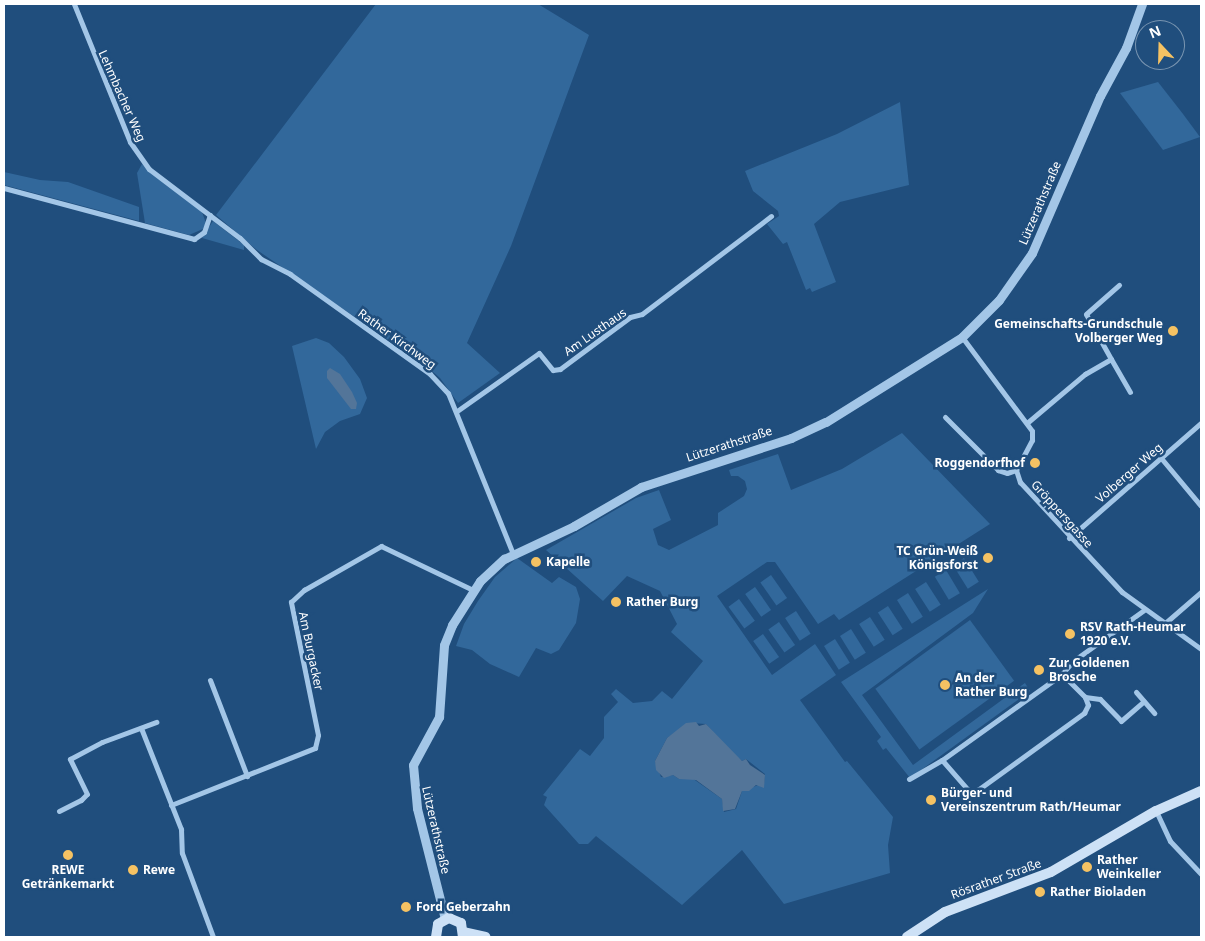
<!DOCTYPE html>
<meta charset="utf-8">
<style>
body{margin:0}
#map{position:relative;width:1205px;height:941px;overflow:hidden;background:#204e7d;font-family:"Noto Sans",sans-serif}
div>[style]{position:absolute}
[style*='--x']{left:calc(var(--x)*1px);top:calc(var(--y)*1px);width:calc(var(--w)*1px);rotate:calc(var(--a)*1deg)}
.green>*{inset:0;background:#32689b;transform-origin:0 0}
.water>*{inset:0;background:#537599}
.minor>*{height:5px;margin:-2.5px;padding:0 2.5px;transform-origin:2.5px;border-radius:2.5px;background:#a3c6e7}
.tertiary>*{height:9px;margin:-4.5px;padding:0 4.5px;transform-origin:4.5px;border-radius:4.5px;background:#a3c6e7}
.secondary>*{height:10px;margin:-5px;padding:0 5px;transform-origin:5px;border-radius:5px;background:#cde1f6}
.dots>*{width:14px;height:14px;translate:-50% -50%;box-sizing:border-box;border:2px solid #204e7d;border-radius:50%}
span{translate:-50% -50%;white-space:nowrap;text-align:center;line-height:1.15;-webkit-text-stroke:5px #204e7d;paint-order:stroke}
.street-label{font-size:12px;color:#fff}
.poi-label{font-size:12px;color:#fff;font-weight:700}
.right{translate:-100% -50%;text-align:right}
.left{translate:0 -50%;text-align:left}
.frame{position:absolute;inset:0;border:5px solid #fff;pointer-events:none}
.north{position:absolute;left:1135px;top:20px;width:50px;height:50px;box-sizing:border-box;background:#204e7d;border:1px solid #7995b1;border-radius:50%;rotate:339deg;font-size:14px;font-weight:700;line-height:20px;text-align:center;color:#fff}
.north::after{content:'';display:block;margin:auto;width:18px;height:22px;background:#f5c263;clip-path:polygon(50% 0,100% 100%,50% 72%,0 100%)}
</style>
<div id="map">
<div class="green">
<i style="clip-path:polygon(376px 4px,538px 4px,589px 35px,511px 246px,467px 343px,500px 373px,458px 403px,440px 378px,425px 365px,257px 250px,216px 215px)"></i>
<i style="clip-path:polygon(1158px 82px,1183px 114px,1200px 137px,1163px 150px,1120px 93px)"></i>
<i style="clip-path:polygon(900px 102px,909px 185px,840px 202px,814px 224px,836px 282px,812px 292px,810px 288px,806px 290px,787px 242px,783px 244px,767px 224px,779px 216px,778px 211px,753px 191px,745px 171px,837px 134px)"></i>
<i style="clip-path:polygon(142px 164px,202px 212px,206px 223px,203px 229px,189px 235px,145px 223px,137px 173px)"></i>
<i style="clip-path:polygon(4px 172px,40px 180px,68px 182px,139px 207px,139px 221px,4px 185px)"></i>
<i style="clip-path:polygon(213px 221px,244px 245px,244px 250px,202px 238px)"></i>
<i style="clip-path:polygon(316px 338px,329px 343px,344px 357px,360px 379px,367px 398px,360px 414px,340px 421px,325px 432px,316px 449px,292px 346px)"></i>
<i style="clip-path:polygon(evenodd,902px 433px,990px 524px,839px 620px,834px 614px,818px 624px,775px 562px,767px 562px,717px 596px,772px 675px,815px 644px,836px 675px,800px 700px,845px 762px,847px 761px,893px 817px,888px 845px,890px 873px,784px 904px,742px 850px,682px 905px,596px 836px,588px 844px,579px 844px,544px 805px,547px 797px,543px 795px,580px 749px,590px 756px,604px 738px,604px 717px,618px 702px,611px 694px,616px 689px,633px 703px,652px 701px,662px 691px,672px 699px,703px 661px,671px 632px,677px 624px,660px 591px,627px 576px,603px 601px,546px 550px,636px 498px,659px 490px,671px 520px,653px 529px,658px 545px,669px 550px,718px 525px,718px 513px,744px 496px,747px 489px,745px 481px,738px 476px,731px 476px,729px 470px,778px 454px,791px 490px,842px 469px,902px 433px,690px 723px,706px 724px,732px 753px,742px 761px,746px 759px,765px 774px,764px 783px,742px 791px,736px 809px,724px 812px,722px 799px,692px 778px,679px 779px,673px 775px,661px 777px,655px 761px,667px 738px,690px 723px)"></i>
<i style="clip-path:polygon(517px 558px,552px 583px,559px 577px,576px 587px,580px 599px,576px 623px,559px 650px,551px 654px,536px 648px,519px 677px,490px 664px,472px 650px,456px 646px,464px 624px,478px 601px,495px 577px)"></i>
<i style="left:964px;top:558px;width:28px;height:13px;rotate:58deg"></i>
<i style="left:946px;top:570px;width:27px;height:13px;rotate:59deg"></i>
<i style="left:771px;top:575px;width:28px;height:13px;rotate:55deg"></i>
<i style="left:926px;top:582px;width:27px;height:13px;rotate:57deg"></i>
<i style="left:755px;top:587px;width:28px;height:12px;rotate:55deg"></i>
<i style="clip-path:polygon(988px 589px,973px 613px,862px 695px,913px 765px,1025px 683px,1030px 691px,910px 778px,886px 748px,883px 750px,877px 741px,881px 737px,841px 682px)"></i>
<i style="left:908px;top:593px;width:28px;height:13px;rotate:58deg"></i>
<i style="left:739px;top:599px;width:27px;height:13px;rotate:54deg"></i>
<i style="left:888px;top:606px;width:27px;height:12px;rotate:57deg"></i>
<i style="left:796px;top:611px;width:27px;height:13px;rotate:57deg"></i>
<i style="left:870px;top:617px;width:27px;height:13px;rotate:57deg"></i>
<i style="left:970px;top:620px;width:75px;height:117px;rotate:54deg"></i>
<i style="left:779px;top:622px;width:28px;height:13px;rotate:55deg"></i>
<i style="left:851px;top:629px;width:28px;height:13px;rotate:58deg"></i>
<i style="left:763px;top:634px;width:28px;height:12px;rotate:55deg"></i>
<i style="left:835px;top:639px;width:28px;height:13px;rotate:58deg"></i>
</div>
<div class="water">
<i style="clip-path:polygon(330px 368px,340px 374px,352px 392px,357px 403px,356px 409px,351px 409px,327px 378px,327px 371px)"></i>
<i style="clip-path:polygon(696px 722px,699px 726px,706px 724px,742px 761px,746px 759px,750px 765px,765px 775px,764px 788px,756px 785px,749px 791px,742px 791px,735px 809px,723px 811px,722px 799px,696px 780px,679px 779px,673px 775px,664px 778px,656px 770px,655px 761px,667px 738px,686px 723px)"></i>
</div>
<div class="minor">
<i style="--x:74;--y:4;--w:149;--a:67.9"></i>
<i style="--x:130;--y:142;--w:33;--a:55"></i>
<i style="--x:149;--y:169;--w:114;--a:37.2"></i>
<i style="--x:240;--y:238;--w:30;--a:45"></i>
<i style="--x:261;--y:259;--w:33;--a:27"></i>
<i style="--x:290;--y:274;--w:172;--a:35.5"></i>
<i style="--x:430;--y:374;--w:26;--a:47"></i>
<i style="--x:448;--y:393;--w:174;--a:68"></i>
<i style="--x:4;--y:188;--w:197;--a:15"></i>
<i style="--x:194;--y:239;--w:12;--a:-35"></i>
<i style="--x:204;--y:232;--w:18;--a:-71"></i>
<i style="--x:962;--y:337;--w:117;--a:53.3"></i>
<i style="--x:1032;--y:431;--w:9;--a:90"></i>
<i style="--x:1032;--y:440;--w:34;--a:118"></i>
<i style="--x:1016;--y:470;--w:13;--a:72"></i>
<i style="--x:1020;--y:482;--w:150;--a:47.2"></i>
<i style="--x:1122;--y:592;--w:97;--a:35.8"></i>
<i style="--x:1111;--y:359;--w:38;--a:60"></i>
<i style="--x:457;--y:411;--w:100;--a:-35.3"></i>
<i style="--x:539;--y:353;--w:22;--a:51"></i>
<i style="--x:553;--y:370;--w:7;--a:-8"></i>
<i style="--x:560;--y:369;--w:87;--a:-36.6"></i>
<i style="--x:630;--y:317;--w:12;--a:-14"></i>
<i style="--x:642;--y:314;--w:162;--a:-37.2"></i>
<i style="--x:945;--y:417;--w:75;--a:45"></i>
<i style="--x:998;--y:470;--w:9;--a:18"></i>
<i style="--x:1007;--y:473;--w:9;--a:-18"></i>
<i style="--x:1028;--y:422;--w:75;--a:-40.1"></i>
<i style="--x:1085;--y:374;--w:30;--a:-30"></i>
<i style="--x:1111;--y:359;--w:51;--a:-119.1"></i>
<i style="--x:1086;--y:314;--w:44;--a:-41.3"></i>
<i style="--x:1161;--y:458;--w:62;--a:50.2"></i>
<i style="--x:1069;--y:538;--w:175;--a:-41.1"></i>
<i style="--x:1164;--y:624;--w:49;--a:-40.9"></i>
<i style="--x:210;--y:680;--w:103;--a:68.9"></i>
<i style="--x:1136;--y:692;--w:28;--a:49"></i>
<i style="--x:1085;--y:697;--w:15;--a:8"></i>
<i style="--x:1100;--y:699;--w:30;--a:46"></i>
<i style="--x:1121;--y:721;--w:30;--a:-41"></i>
<i style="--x:141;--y:728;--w:109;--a:68.4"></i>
<i style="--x:181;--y:829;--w:24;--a:88"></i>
<i style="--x:182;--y:853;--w:90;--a:69.7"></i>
<i style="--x:942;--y:760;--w:38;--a:49"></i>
<i style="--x:967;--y:789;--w:6;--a:31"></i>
<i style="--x:972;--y:792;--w:8;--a:-23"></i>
<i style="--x:979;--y:789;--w:130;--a:-35.9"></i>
<i style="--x:1084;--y:713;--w:9;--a:-63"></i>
<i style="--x:1088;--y:705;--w:9;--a:-111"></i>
<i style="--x:1085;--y:697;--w:33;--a:-135"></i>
<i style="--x:909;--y:779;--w:38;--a:-30"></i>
<i style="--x:942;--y:760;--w:148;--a:-35.6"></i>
<i style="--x:1062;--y:674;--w:17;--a:-50"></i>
<i style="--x:1073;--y:661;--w:87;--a:-35.7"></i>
<i style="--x:171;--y:805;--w:155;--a:-21.6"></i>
<i style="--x:315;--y:748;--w:13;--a:-77"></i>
<i style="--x:318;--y:735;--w:136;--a:-101.5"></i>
<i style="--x:291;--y:602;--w:18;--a:-43"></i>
<i style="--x:304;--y:590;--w:89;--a:-29.7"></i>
<i style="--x:381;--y:546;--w:102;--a:25.6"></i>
<i style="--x:59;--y:811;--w:25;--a:-27"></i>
<i style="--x:81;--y:800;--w:8;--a:-45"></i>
<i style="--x:87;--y:794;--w:39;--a:-116"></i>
<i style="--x:70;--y:759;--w:36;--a:-28"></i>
<i style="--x:102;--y:742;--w:58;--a:-20.3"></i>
<i style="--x:1156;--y:811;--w:33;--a:65"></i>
<i style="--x:1170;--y:841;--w:45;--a:46.8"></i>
</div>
<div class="tertiary">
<i style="--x:445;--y:919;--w:114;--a:-104.2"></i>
<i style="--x:417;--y:808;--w:43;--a:-95.3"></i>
<i style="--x:413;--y:765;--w:55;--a:-61.6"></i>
<i style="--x:439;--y:717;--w:72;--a:-86"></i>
<i style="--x:444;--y:645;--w:22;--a:-68"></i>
<i style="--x:452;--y:625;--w:52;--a:-57.5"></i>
<i style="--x:480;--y:581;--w:33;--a:-43"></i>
<i style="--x:504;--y:559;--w:77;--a:-25.2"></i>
<i style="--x:574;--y:526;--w:78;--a:-30.2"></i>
<i style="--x:641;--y:487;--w:158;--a:-18.1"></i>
<i style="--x:791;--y:438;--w:38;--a:-25"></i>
<i style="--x:826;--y:422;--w:160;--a:-32"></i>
<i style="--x:962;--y:337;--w:52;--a:-45"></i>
<i style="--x:999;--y:300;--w:57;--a:-54.9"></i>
<i style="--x:1032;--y:253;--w:171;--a:-66.6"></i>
<i style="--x:1100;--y:96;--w:55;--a:-61.6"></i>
<i style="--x:1126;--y:48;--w:47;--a:-70"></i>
</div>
<div class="secondary">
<i style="--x:464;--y:932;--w:22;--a:13"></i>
<i style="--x:436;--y:937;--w:13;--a:-81"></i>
<i style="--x:438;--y:924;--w:13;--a:-29"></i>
<i style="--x:449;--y:918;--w:13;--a:23"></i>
<i style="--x:461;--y:923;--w:14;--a:82"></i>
<i style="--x:907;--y:937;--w:45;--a:-33.3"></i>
<i style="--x:945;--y:912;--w:113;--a:-20.7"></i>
<i style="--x:1051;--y:872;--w:121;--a:-30.2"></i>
<i style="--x:1156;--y:811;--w:49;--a:-24"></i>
</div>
<div class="dots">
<i style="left:1173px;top:331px;background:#f5c263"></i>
<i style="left:1035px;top:463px;background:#f5c263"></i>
<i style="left:988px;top:558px;background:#f5c263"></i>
<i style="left:536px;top:562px;background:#f5c263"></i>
<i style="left:616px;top:602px;background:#f5c263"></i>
<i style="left:1070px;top:634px;background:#f5c263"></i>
<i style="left:1039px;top:670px;background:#f5c263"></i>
<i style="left:945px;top:685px;background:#f5c263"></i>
<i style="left:931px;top:800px;background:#f5c263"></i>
<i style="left:68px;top:855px;background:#f5c263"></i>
<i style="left:1087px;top:867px;background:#f5c263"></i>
<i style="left:133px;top:870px;background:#f5c263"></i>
<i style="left:1040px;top:892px;background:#f5c263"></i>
<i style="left:406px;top:907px;background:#f5c263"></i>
</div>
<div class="street-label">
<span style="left:122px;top:96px;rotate:66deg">Lehmbacher Weg</span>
<span style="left:1040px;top:203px;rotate:-67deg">Lützerathstraße</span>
<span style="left:595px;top:332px;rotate:-35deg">Am Lusthaus</span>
<span style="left:397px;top:339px;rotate:36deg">Rather Kirchweg</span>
<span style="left:729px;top:444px;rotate:-18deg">Lützerathstraße</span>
<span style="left:1129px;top:473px;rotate:-41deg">Volberger Weg</span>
<span style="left:1062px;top:514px;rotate:48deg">Gröppersgasse</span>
<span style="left:311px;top:651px;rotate:78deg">Am Burgacker</span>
<span style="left:436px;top:830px;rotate:77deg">Lützerathstraße</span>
<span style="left:996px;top:879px;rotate:-20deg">Rösrather Straße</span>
</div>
<div class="poi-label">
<span class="right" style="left:1163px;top:331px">Gemeinschafts-Grundschule<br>Volberger Weg</span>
<span class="right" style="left:1025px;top:463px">Roggendorfhof</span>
<span class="right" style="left:978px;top:558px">TC Grün-Weiß<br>Königsforst</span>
<span class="left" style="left:546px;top:562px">Kapelle</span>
<span class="left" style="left:626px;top:602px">Rather Burg</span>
<span class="left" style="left:1080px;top:634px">RSV Rath-Heumar<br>1920 e.V.</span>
<span class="left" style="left:1049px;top:670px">Zur Goldenen<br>Brosche</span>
<span class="left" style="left:955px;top:685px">An der<br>Rather Burg</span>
<span class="left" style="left:941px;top:800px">Bürger- und<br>Vereinszentrum Rath/Heumar</span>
<span class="left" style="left:1097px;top:867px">Rather<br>Weinkeller</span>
<span style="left:68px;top:877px">REWE<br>Getränkemarkt</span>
<span class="left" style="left:143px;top:870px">Rewe</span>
<span class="left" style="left:1050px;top:892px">Rather Bioladen</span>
<span class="left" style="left:416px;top:907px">Ford Geberzahn</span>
</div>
<div class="frame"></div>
<div class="north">N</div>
</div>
